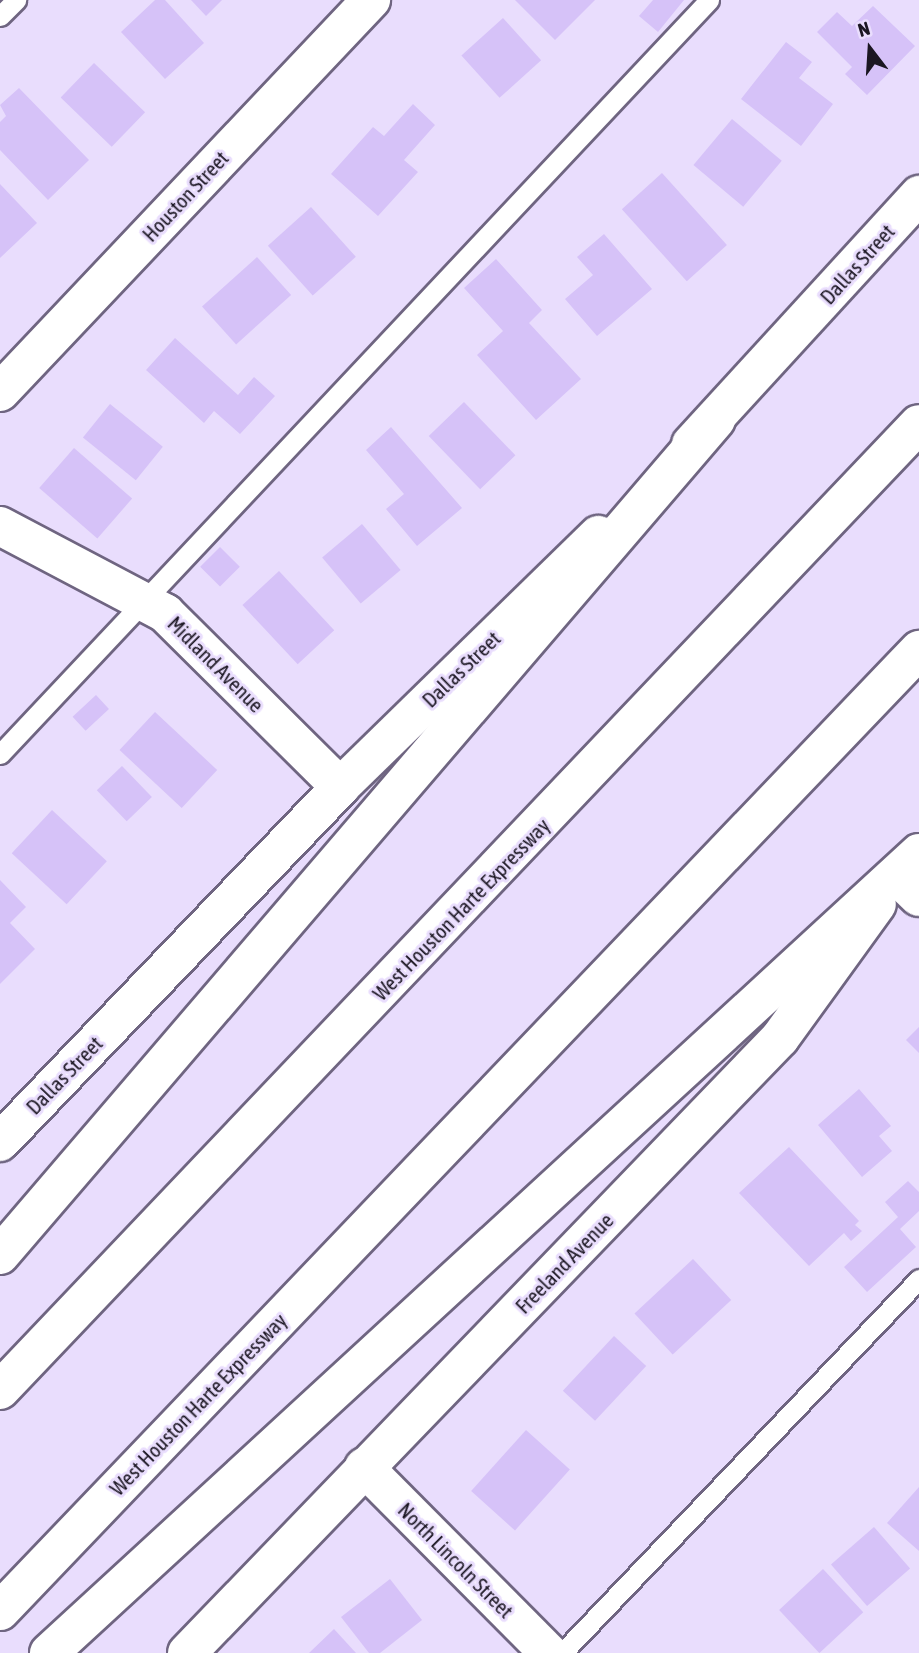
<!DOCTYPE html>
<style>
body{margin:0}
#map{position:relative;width:919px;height:1653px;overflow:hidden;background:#e9ddfd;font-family:"Asap Condensed",sans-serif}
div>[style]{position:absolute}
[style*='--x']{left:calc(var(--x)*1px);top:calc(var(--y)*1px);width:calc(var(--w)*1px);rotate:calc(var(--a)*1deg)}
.building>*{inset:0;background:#d6c2f8;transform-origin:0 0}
.roads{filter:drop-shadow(2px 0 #6f6581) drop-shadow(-2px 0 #6f6581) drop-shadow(0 2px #6f6581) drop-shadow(0 -2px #6f6581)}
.service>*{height:19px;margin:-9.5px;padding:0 9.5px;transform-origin:9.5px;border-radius:9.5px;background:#fff}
.minor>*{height:38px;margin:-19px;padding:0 19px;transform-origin:19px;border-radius:19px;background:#fff}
.secondary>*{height:38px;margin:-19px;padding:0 19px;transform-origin:19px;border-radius:19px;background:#fff}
.motorway>*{height:38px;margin:-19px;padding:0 19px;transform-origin:19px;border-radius:19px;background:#fff}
span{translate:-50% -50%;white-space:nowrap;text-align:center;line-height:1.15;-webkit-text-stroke:6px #e9ddfd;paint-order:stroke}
.street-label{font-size:21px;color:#1b1622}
.north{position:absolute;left:835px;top:14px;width:70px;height:70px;-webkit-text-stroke:5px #e9ddfd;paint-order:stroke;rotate:343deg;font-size:19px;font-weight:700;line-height:28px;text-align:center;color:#1b1622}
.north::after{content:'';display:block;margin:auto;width:24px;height:32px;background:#1b1622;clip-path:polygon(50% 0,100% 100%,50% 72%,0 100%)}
</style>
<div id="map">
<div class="building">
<i style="clip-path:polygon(155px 0,165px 0,204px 43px,165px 79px,121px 32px)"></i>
<i style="clip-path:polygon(191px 0,222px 0,206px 16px)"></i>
<i style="clip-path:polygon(515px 0,595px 0,555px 40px)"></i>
<i style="clip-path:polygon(653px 0,684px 0,658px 32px,639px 16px)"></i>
<i style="clip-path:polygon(873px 6px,915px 46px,867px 95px,845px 74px,852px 67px,817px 32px,837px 12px,852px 26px)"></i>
<i style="left:503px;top:18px;width:57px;height:56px;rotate:48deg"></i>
<i style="clip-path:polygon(786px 42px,812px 62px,799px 78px,833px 104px,801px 146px,741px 99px)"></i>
<i style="left:94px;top:63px;width:71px;height:48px;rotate:44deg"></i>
<i style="clip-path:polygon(19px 88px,89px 160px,48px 200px,0 150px,0 122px,6px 116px,0 105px)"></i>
<i style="clip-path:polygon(413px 104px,435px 125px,404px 160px,418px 172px,378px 216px,331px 174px,373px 127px,384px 136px)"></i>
<i style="left:732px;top:119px;width:65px;height:60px;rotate:40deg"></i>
<i style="left:662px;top:173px;width:97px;height:54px;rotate:48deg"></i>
<i style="clip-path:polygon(0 184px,37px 223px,0 258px)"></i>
<i style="left:311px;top:207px;width:67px;height:58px;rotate:48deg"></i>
<i style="clip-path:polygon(604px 234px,652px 289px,597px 336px,565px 299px,593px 275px,577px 257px)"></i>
<i style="left:257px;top:257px;width:51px;height:74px;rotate:48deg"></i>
<i style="clip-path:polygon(496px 259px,542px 310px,529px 323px,581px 379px,536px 420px,477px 355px,503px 331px,464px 288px)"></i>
<i style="clip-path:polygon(175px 338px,238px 395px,254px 377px,275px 396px,240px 434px,214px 411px,204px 423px,146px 370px)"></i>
<i style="left:464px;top:402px;width:74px;height:49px;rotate:46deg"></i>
<i style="left:110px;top:404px;width:68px;height:43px;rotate:39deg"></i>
<i style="clip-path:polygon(391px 427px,462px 508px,417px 546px,386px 509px,404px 494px,366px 450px)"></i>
<i style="left:74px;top:448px;width:77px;height:53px;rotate:41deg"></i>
<i style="left:362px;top:524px;width:60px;height:52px;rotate:50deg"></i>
<i style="left:220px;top:547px;width:28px;height:28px;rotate:45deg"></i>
<i style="left:279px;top:571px;width:81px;height:50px;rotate:47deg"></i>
<i style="left:96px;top:695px;width:19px;height:32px;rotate:47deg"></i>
<i style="left:155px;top:712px;width:85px;height:52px;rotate:43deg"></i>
<i style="left:122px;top:766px;width:43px;height:35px;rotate:46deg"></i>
<i style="left:52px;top:810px;width:75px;height:59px;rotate:43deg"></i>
<i style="clip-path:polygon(0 880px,26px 907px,10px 923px,35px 949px,0 984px)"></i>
<i style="clip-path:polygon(919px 1027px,919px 1053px,906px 1040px)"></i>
<i style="clip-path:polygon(859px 1089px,891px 1126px,879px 1136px,892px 1151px,862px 1177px,818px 1125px)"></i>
<i style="clip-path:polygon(789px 1147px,859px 1221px,855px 1225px,862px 1231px,851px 1241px,844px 1233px,809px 1266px,739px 1193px)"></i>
<i style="clip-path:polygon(908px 1181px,919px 1192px,919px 1211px,900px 1229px,916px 1247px,867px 1292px,844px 1267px,898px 1217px,885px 1202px)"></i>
<i style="left:693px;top:1259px;width:56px;height:80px;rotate:47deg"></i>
<i style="left:614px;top:1336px;width:44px;height:75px;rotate:43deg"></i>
<i style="left:526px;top:1430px;width:59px;height:82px;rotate:42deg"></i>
<i style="clip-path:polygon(919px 1487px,919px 1551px,887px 1523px)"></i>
<i style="left:874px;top:1527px;width:55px;height:57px;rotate:49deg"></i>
<i style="left:823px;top:1569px;width:59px;height:60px;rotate:47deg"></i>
<i style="clip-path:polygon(390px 1579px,422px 1620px,380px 1653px,369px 1653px,341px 1617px)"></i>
<i style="clip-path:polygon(334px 1629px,356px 1653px,309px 1653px)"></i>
</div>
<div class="roads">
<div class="service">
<i style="--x:0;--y:16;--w:23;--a:-45"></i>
<i style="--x:0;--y:754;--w:1035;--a:-46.76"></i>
<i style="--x:562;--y:1653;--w:517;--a:-46.33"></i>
</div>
<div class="minor">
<i style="--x:0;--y:392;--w:540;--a:-46.58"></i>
<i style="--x:0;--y:526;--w:187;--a:27.8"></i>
<i style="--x:165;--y:613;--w:247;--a:44.8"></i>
<i style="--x:897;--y:876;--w:30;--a:44"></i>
<i style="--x:364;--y:1467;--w:262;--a:45.2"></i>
</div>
<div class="secondary">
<i style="--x:691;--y:444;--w:338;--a:-47.5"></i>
<i style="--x:0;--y:1142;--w:492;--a:-46.2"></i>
<i style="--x:340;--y:787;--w:361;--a:-44.3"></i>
<i style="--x:187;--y:1653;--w:854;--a:-46.04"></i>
<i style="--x:780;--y:1038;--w:165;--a:-54.1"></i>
</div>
<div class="motorway">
<i style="--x:0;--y:1255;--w:1100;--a:-49.39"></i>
<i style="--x:0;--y:1390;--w:1333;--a:-46.43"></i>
<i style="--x:0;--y:1611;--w:1330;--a:-46.28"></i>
<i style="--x:49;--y:1653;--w:1182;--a:-42.6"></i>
</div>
</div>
<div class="street-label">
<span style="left:185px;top:196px;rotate:-47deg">Houston Street</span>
<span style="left:857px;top:264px;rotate:-48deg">Dallas Street</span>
<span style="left:216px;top:664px;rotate:45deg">Midland Avenue</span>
<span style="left:461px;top:669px;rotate:-44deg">Dallas Street</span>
<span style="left:461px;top:909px;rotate:-46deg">West Houston Harte Expressway</span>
<span style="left:64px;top:1075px;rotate:-46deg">Dallas Street</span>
<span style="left:564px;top:1263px;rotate:-46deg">Freeland Avenue</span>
<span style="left:198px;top:1404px;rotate:-46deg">West Houston Harte Expressway</span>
<span style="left:456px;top:1560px;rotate:45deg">North Lincoln Street</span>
</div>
<div class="north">N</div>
</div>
